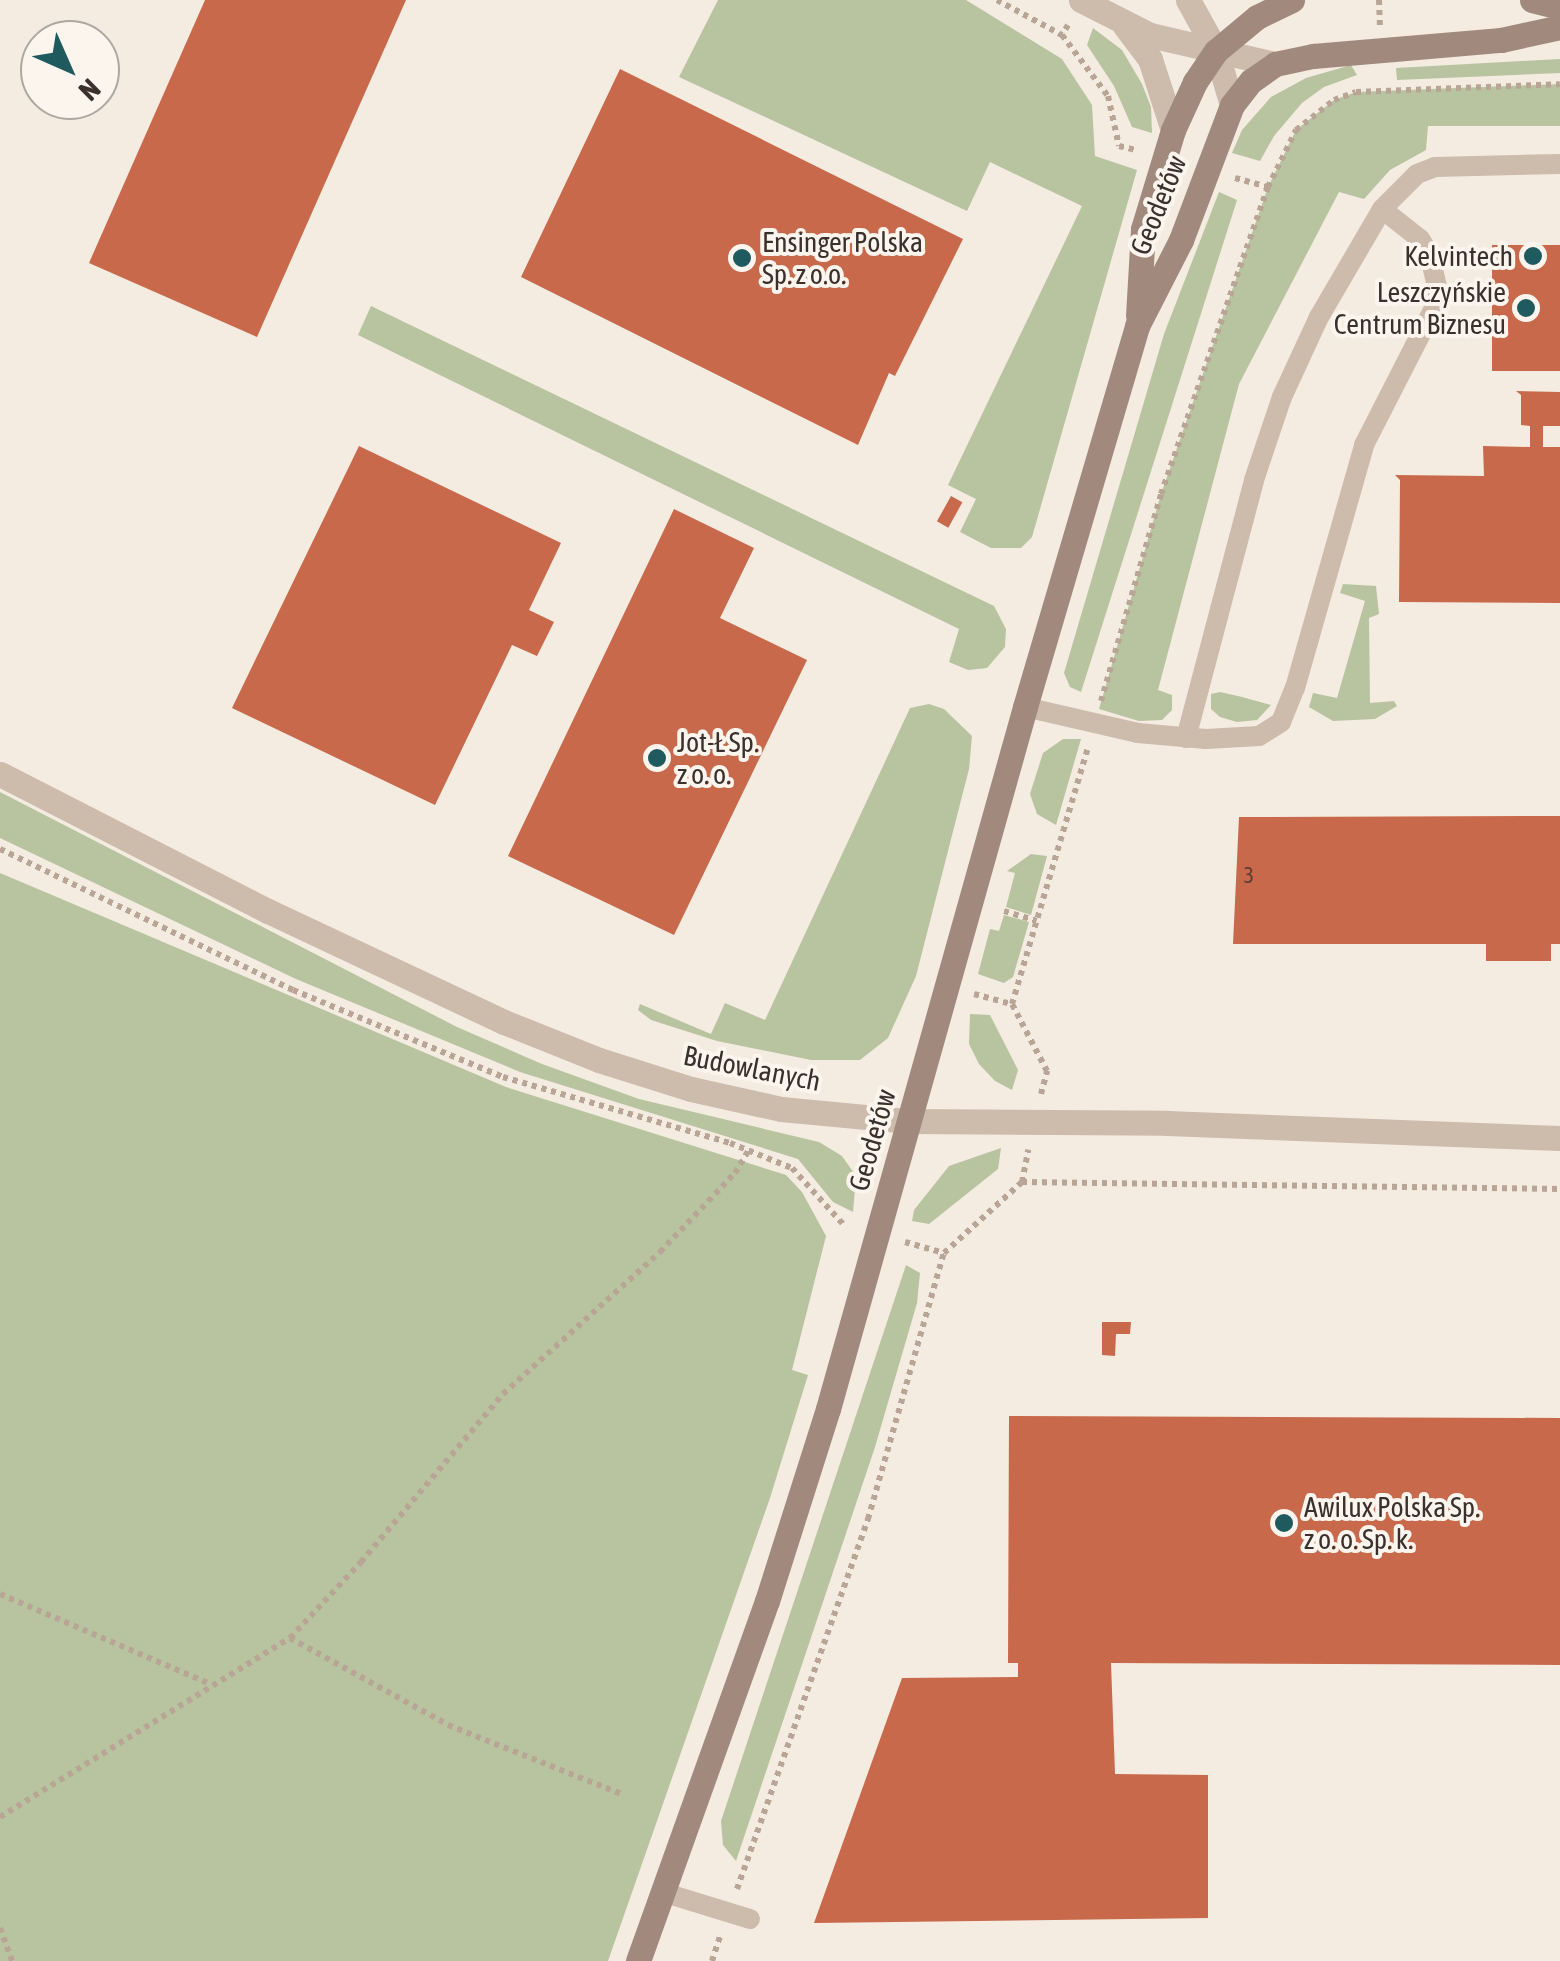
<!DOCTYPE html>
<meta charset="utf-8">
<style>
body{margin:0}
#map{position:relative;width:1560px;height:1961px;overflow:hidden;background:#f4ebe1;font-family:"Asap Condensed",sans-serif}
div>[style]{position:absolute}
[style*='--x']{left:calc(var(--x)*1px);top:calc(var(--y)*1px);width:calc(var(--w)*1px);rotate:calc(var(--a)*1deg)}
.green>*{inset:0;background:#b8c4a0}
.building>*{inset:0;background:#c8694b;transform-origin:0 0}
.path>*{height:6px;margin-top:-3px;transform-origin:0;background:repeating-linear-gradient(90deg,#b9a596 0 5px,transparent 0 10px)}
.lane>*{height:20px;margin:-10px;padding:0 10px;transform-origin:10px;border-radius:10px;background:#cdbbac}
.street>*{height:25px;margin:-12.5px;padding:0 12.5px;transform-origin:12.5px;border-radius:12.5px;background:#cdbbac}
.secondary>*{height:25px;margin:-12.5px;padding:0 12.5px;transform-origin:12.5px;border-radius:12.5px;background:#a18a7d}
.dots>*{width:28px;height:28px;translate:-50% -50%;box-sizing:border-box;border:5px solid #fbf5ee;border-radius:50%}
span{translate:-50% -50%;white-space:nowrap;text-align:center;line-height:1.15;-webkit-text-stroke:8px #fbf5ee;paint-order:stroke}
.number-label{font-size:22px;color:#5e3e33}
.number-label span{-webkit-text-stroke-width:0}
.street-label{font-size:28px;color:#3b302b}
.poi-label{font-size:28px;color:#3b302b}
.left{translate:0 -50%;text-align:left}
.right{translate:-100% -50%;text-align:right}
.north{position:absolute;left:20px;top:20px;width:100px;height:100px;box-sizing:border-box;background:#fbf5ee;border:2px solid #aea6a0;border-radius:50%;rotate:135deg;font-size:28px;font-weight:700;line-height:40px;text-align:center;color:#3b302b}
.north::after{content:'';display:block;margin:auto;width:35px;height:45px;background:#1f5a5e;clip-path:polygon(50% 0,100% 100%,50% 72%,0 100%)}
</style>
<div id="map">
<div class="green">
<i style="clip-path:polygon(718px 0,966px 0,1062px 59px,1092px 105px,1095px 156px,1137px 170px,1032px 537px,1021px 548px,991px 548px,960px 532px,976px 499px,948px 485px,1082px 206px,990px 162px,967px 211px,679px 77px)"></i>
<i style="clip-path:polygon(1093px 28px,1122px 50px,1142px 84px,1151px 107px,1152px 133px,1132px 127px,1114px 86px,1087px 45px)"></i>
<i style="clip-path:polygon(1560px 59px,1560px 73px,1397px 80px,1396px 68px)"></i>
<i style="clip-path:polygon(1351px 65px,1357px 75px,1324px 87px,1302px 103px,1274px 136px,1260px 161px,1232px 153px,1242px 130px,1271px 97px,1306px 78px)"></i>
<i style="clip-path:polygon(1560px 84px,1560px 126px,1428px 126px,1426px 150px,1390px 170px,1364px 199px,1339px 192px,1239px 384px,1158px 690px,1172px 695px,1172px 710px,1162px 720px,1139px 721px,1099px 709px,1161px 494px,1268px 187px,1296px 130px,1334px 100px,1356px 92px)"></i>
<i style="clip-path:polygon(1219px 192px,1237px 200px,1081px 692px,1070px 687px,1064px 673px,1164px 334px)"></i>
<i style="clip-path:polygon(371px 306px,994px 606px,1006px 629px,1005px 647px,987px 668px,968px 670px,949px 662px,959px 629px,358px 335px)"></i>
<i style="clip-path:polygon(1343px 584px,1376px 586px,1379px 614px,1369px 618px,1370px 703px,1394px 701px,1397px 706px,1375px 719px,1333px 721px,1309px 707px,1313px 693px,1337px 698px,1365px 601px,1340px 593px)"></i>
<i style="clip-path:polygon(1220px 692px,1242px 697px,1271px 705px,1257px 720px,1237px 722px,1220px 717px,1211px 709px,1211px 694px)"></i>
<i style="clip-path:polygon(929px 704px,944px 709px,972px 736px,969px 769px,916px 976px,888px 1038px,860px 1060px,811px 1060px,717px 1041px,651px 1020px,638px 1010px,640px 1004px,711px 1034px,725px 1003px,765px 1020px,910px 708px)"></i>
<i style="clip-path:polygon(1063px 739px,1081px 739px,1056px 825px,1037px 814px,1030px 794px,1043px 753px)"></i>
<i style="clip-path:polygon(0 792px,457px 1027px,542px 1064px,639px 1099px,819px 1142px,842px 1156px,856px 1176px,853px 1212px,833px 1202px,798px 1159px,520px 1072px,296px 979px,0 838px)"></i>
<i style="clip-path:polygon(1031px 854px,1047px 856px,1031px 915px,1006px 907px,1015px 873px,1007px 871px)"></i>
<i style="clip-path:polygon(0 873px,506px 1087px,786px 1175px,802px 1192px,826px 1236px,792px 1370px,808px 1375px,770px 1498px,608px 1961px,0 1961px)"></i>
<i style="clip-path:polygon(1004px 915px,1029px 922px,1013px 977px,1004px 983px,978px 974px,990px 929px,999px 931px)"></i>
<i style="clip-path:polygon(970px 1014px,990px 1015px,1018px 1070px,1012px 1090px,995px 1081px,979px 1064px,969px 1044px)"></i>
<i style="clip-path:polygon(1001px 1148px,998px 1169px,929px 1224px,912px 1221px,914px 1210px,949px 1166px)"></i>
<i style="clip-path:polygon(906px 1265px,920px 1273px,917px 1303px,875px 1447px,736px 1861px,723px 1845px,721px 1821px)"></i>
</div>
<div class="building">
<i style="clip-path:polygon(205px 0,406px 0,257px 337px,89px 263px)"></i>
<i style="clip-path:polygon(620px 69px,963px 239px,895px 376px,889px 373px,858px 445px,521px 277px)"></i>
<i style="left:1492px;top:245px;width:68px;height:126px"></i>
<i style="clip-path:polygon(1516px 391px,1560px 392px,1560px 426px,1543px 426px,1543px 447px,1560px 447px,1560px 603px,1399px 602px,1400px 480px,1395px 475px,1484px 476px,1483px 446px,1530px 447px,1530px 426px,1521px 425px,1521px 395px)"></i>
<i style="clip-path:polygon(359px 446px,561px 543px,529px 610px,554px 622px,537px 656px,512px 645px,435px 805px,232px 708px)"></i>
<i style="left:951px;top:496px;width:13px;height:29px;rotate:29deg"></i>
<i style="clip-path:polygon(674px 509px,754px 548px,720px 618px,807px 660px,674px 935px,508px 856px)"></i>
<i style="clip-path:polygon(1560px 816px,1560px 944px,1551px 944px,1551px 961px,1486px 961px,1486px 944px,1233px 944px,1239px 817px)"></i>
<i style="clip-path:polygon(1102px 1322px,1131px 1322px,1130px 1334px,1116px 1334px,1115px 1356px,1102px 1355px)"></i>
<i style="clip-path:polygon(1009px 1416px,1560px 1418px,1560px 1665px,1111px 1663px,1115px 1774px,1208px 1775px,1208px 1918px,814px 1923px,902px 1678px,1018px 1677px,1018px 1663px,1008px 1663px)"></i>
</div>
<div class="path">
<i style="--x:997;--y:0;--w:74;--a:28.3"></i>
<i style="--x:1379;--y:0;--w:25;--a:88"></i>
<i style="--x:1068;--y:25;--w:12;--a:121"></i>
<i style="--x:1062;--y:35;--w:76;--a:53"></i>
<i style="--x:1108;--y:96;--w:51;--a:77.6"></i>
<i style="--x:1119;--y:146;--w:18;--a:13"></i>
<i style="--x:1235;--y:178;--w:34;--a:15"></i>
<i style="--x:1101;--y:701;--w:216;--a:-73.8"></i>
<i style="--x:1161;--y:494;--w:325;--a:-70.8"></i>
<i style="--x:1268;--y:187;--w:64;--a:-63.8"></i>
<i style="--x:1296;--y:130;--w:48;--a:-38.3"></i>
<i style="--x:1334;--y:100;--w:23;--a:-20"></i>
<i style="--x:1356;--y:92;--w:204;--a:-2.2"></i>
<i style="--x:0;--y:849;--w:325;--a:25.7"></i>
<i style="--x:293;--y:990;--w:227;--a:22.5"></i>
<i style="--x:503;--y:1077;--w:236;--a:16.2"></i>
<i style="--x:730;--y:1143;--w:67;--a:22"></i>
<i style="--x:792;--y:1168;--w:76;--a:47.7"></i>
<i style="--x:1004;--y:911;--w:34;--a:17"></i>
<i style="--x:974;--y:994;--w:39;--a:15"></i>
<i style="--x:1041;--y:1094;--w:24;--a:-75"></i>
<i style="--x:1047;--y:1071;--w:76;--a:-117.6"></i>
<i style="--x:1012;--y:1004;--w:268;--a:-73.5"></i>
<i style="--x:1022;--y:1182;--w:538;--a:0.75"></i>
<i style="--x:905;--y:1242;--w:41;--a:15.8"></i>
<i style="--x:0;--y:1594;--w:228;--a:23.2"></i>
<i style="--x:290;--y:1638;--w:180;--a:28.8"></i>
<i style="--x:448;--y:1725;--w:189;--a:21.7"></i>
<i style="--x:0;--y:1817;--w:341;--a:-31.7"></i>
<i style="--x:290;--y:1638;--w:104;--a:-46.9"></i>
<i style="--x:361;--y:1562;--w:220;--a:-49.8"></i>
<i style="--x:503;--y:1394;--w:212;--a:-42.1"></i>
<i style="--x:660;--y:1252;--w:109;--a:-46.5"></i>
<i style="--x:735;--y:1173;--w:27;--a:-59"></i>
<i style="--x:737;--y:1889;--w:393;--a:-70.5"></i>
<i style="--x:868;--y:1519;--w:277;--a:-74.1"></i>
<i style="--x:944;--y:1253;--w:105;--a:-42.3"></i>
<i style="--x:1022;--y:1182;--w:33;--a:-79"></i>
<i style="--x:0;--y:1928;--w:35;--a:70"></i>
<i style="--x:712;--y:1961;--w:28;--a:-72"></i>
</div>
<div class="lane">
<i style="--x:1025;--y:707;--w:116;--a:13"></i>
<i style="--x:1138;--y:733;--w:68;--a:5"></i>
<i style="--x:1206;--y:739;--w:53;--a:-3.2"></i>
<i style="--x:1259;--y:736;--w:26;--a:-32"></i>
<i style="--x:1281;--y:722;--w:37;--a:-68"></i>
<i style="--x:1295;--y:688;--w:253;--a:-74.1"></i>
<i style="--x:1364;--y:445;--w:154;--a:-62.9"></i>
<i style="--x:1434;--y:308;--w:17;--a:-77"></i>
<i style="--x:1438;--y:291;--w:37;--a:-103"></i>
<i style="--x:1430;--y:255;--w:19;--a:-122"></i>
<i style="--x:1420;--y:239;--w:48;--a:-141.7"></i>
<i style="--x:1382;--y:209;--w:49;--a:-45"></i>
<i style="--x:1417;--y:174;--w:19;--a:-21"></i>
<i style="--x:1435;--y:167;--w:125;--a:-1.4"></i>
<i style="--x:1186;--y:738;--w:267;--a:-75.2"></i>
<i style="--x:1254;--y:480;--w:88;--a:-71.4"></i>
<i style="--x:1282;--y:397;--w:88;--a:-65.2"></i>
<i style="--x:1319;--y:317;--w:125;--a:-59.7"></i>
<i style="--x:662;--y:1892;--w:92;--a:17.1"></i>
</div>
<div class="street">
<i style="--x:1081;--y:0;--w:77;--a:26.9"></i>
<i style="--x:1150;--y:35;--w:128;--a:13.1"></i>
<i style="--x:1188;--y:0;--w:58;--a:61.2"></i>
<i style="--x:1216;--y:51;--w:56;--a:73.5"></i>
<i style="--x:1125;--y:26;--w:41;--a:52.9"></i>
<i style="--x:1150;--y:59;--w:75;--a:72.1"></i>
<i style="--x:0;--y:774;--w:301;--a:27.1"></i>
<i style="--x:268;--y:911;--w:261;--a:25.2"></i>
<i style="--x:504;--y:1022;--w:102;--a:21.8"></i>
<i style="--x:599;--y:1060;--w:96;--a:17.5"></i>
<i style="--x:691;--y:1089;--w:92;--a:12.5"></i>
<i style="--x:781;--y:1109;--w:129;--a:5.4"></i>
<i style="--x:909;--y:1121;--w:258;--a:0.4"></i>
<i style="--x:1167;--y:1123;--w:393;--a:2.2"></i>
</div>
<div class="secondary">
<i style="--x:1532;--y:0;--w:29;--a:14"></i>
<i style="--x:1138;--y:316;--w:87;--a:-86.7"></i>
<i style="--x:1143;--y:229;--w:103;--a:-73.1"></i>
<i style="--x:1173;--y:130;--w:53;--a:-65.4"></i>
<i style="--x:1195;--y:82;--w:37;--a:-56"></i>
<i style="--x:1216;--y:51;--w:53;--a:-39.7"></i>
<i style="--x:1257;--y:17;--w:39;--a:-26"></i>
<i style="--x:638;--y:1961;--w:382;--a:-70.3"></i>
<i style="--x:767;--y:1601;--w:201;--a:-72.4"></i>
<i style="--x:828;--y:1409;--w:729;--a:-74.32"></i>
<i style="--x:1025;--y:707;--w:397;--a:-73.6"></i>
<i style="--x:1137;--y:326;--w:97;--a:-62.9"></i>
<i style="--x:1181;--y:240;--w:144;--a:-69.3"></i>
<i style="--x:1232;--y:105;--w:31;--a:-52"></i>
<i style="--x:1251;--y:81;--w:29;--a:-35"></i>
<i style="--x:1275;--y:64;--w:39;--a:-12"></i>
<i style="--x:1313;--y:56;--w:189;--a:-4.9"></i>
<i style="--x:1501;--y:40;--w:60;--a:-12.4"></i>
</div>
<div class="dots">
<i style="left:1533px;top:256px;background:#1f5a5e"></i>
<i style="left:742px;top:258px;background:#1f5a5e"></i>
<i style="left:1526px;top:308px;background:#1f5a5e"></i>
<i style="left:657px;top:758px;background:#1f5a5e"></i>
<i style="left:1284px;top:1523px;background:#1f5a5e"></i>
</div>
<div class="number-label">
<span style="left:1249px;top:876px">3</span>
</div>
<div class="street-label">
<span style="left:1158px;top:205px;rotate:-68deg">Geodetów</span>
<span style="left:752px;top:1068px;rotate:11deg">Budowlanych</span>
<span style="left:872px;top:1140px;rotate:-74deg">Geodetów</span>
</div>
<div class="poi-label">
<span class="left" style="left:762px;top:258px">Ensinger Polska<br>Sp. z o.o.</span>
<span class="right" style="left:1513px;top:256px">Kelvintech</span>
<span class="right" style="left:1506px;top:308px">Leszczyńskie<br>Centrum Biznesu</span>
<span class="left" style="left:677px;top:758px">Jot-Ł Sp.<br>z o. o.</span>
<span class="left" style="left:1304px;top:1523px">Awilux Polska Sp.<br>z o. o. Sp. k.</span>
</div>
<div class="north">N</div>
</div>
